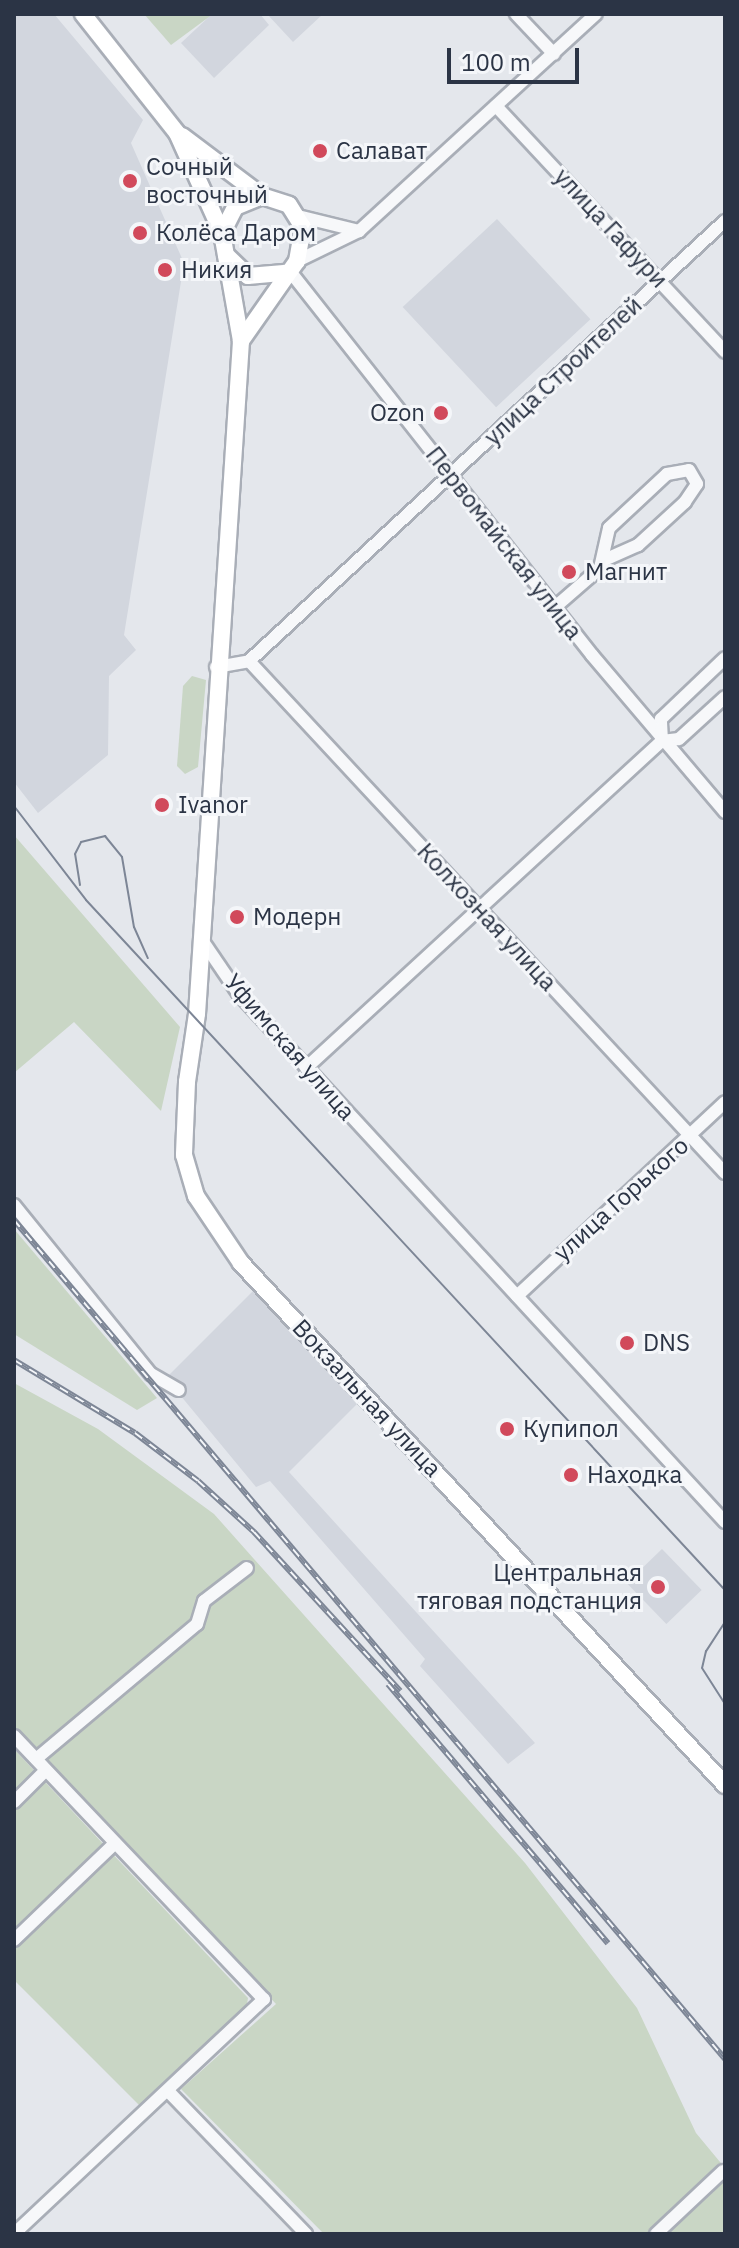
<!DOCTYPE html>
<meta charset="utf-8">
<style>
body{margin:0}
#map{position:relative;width:739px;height:2248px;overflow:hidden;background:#e4e7ec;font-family:"IBM Plex Sans",sans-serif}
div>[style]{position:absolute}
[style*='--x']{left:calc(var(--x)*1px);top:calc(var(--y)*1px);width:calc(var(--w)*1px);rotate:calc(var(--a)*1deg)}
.built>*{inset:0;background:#d2d6de;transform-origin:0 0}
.green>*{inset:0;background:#c9d6c5}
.roads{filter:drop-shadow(2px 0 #a9aeb7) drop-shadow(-2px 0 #a9aeb7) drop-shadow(0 2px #a9aeb7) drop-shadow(0 -2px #a9aeb7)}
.minor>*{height:12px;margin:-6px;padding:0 6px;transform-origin:6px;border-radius:6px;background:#f7f8fa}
.major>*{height:16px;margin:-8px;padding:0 8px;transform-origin:8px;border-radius:8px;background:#fff}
.tram>*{height:2px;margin:-1px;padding:0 1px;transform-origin:1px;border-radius:1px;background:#7d8696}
.rail>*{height:6px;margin-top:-3px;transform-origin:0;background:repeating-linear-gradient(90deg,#f4f6f9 0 9px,#7d8696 0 18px);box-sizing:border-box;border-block:2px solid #7d8696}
.dots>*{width:22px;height:22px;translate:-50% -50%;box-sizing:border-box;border:4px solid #f4f6f9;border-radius:50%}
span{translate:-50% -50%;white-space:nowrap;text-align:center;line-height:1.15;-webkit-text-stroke:6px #f4f6f9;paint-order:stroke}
.poi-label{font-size:24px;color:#2b3445}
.left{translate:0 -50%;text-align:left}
.right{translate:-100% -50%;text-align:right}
.street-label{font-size:24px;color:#2b3445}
.frame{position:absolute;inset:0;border:16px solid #2b3445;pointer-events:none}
.scale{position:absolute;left:447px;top:48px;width:132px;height:36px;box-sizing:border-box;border:4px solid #2b3445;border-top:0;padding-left:10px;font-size:24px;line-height:28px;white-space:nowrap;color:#2b3445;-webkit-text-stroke:6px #f4f6f9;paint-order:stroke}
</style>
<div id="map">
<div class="built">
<i style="clip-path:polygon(14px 14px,54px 14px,143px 120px,131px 143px,184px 263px,124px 635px,136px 650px,109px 676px,108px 755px,38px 813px,14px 782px)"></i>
<i style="clip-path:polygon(212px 14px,260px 14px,269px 25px,214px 78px,181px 43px)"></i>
<i style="clip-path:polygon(267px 14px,323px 14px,293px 42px)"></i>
<i style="left:497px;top:219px;width:137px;height:129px;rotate:47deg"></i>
<i style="clip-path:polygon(253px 1291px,358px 1403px,289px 1472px,535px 1743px,508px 1764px,420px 1666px,425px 1659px,270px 1481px,256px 1487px,166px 1378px)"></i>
<i style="left:662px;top:1549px;width:57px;height:49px;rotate:46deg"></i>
</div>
<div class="green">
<i style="clip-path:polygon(144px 14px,213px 14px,171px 45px)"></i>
<i style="clip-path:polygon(192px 676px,206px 680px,198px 767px,185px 774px,177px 766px,183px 686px)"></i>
<i style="clip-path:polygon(14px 835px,180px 1027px,161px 1111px,74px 1022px,14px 1073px)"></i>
<i style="clip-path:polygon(14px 1229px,157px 1398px,137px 1410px,14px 1334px)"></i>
<i style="clip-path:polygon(14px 1383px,98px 1429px,214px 1514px,525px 1863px,637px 2008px,696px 2133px,725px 2168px,725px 2234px,324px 2234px,181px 2089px,276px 2004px,14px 1726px)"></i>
<i style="clip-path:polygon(14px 1749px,248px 1998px,246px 2010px,141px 2107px,14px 1980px)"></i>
</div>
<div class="roads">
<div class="minor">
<i style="--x:516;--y:14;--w:55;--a:46.5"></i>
<i style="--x:496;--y:106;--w:336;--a:47"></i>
<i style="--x:298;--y:216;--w:63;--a:13.8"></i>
<i style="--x:297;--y:261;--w:69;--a:-25.8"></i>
<i style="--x:359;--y:231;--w:321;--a:-42.5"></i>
<i style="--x:289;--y:270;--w:490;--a:51.8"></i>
<i style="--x:592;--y:655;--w:206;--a:49.7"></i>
<i style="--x:554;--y:608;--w:61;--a:-41"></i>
<i style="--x:600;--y:568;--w:41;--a:-77.3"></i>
<i style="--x:609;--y:528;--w:79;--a:-43"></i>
<i style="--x:667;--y:474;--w:22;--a:-10"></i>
<i style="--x:689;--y:470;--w:16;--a:60"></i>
<i style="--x:697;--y:484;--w:22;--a:124"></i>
<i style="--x:685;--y:502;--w:64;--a:137.5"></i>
<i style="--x:638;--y:545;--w:37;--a:156"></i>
<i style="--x:249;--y:661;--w:699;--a:47.09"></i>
<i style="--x:216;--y:667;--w:34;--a:-10"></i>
<i style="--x:249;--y:661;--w:648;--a:-42.75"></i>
<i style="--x:662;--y:741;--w:22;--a:-93"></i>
<i style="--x:661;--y:719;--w:88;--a:-43.6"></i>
<i style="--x:202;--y:940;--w:64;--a:55.8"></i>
<i style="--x:238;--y:993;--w:719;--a:47.37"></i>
<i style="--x:306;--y:1068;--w:483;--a:-42.6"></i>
<i style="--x:662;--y:741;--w:17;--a:-7"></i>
<i style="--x:679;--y:739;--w:62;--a:-42.4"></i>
<i style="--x:14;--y:1205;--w:218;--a:51"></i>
<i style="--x:151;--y:1374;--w:32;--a:30"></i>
<i style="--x:517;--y:1296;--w:284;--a:-43"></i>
<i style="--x:14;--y:1736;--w:363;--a:46.5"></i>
<i style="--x:264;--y:1999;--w:343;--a:136.8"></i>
<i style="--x:36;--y:1759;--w:210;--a:-40"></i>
<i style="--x:197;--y:1624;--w:24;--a:-73"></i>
<i style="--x:204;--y:1601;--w:54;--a:-37.5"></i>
<i style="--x:14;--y:1802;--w:45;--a:-45"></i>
<i style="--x:14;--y:1940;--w:140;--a:-43.8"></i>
<i style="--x:168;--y:2091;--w:199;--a:46"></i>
<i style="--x:656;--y:2234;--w:92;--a:-43.2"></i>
</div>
<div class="major">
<i style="--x:83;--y:14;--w:152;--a:51.7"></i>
<i style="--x:177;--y:133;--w:110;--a:65.8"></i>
<i style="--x:222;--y:233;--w:110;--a:80"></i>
<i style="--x:241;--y:341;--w:674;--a:93.74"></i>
<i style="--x:197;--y:1014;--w:69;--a:98.4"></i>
<i style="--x:187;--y:1082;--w:73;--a:92.4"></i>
<i style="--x:184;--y:1155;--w:43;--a:73.7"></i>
<i style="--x:196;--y:1196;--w:81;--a:56.1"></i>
<i style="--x:241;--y:1263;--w:712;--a:47.16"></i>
<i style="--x:182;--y:136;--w:100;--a:36.9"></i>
<i style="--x:222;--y:233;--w:29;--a:-63"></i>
<i style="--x:235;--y:207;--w:29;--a:-22"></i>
<i style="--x:262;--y:196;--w:28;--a:18"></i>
<i style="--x:289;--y:205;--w:26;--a:58"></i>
<i style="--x:303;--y:227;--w:35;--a:100"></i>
<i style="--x:297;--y:261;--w:98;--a:125"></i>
<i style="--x:226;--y:255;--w:30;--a:44"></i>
<i style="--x:248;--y:276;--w:36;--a:-5"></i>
</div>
</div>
<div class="tram">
<i style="--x:14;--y:806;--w:118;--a:52.5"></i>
<i style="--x:86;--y:900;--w:940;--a:47.2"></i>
<i style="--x:80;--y:885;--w:31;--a:-99"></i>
<i style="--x:75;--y:854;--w:13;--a:-63"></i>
<i style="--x:81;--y:842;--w:25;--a:-14"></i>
<i style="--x:105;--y:836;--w:27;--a:51"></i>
<i style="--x:122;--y:857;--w:71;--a:80.3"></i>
<i style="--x:134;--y:927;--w:34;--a:66"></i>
<i style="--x:725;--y:1622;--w:35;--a:123"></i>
<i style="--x:706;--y:1651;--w:17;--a:103"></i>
<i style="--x:702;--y:1668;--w:43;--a:57.4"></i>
</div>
<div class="rail">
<i style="--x:14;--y:1220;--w:1100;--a:49.72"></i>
<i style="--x:14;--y:1360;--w:141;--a:31.1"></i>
<i style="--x:135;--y:1433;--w:79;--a:37.3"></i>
<i style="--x:198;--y:1481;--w:76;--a:42.3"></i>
<i style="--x:254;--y:1532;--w:216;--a:47.4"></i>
<i style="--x:388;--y:1684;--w:340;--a:49.7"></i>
</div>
<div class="dots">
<i style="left:320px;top:151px;background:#d1495b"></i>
<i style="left:130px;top:181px;background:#d1495b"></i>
<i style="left:140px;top:233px;background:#d1495b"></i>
<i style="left:165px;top:270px;background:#d1495b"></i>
<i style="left:441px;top:413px;background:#d1495b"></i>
<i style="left:569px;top:572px;background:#d1495b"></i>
<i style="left:162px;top:805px;background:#d1495b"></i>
<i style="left:237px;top:917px;background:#d1495b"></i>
<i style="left:627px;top:1343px;background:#d1495b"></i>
<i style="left:507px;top:1429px;background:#d1495b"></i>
<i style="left:571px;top:1475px;background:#d1495b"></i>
<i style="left:658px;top:1587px;background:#d1495b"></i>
</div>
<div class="poi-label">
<span class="left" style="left:336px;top:151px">Салават</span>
<span class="left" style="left:146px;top:181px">Сочный<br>восточный</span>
<span class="left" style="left:156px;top:233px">Колёса Даром</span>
<span class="left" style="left:181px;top:270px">Никия</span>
<span class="right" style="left:425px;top:413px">Ozon</span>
<span class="left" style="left:585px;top:572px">Магнит</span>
<span class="left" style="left:178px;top:805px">Ivanor</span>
<span class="left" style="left:253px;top:917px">Модерн</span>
<span class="left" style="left:643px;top:1343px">DNS</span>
<span class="left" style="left:523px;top:1429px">Купипол</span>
<span class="left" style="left:587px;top:1475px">Находка</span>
<span class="right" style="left:642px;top:1587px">Центральная<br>тяговая подстанция</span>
</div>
<div class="street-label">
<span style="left:611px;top:228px;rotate:47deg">улица Гафури</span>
<span style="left:563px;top:371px;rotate:-43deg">улица Строителей</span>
<span style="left:504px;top:543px;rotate:52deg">Первомайская улица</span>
<span style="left:487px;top:917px;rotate:47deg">Колхозная улица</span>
<span style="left:290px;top:1047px;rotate:49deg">Уфимская улица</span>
<span style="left:621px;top:1199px;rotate:-42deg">улица Горького</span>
<span style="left:367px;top:1398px;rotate:47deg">Вокзальная улица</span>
</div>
<div class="frame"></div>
<div class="scale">100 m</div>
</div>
